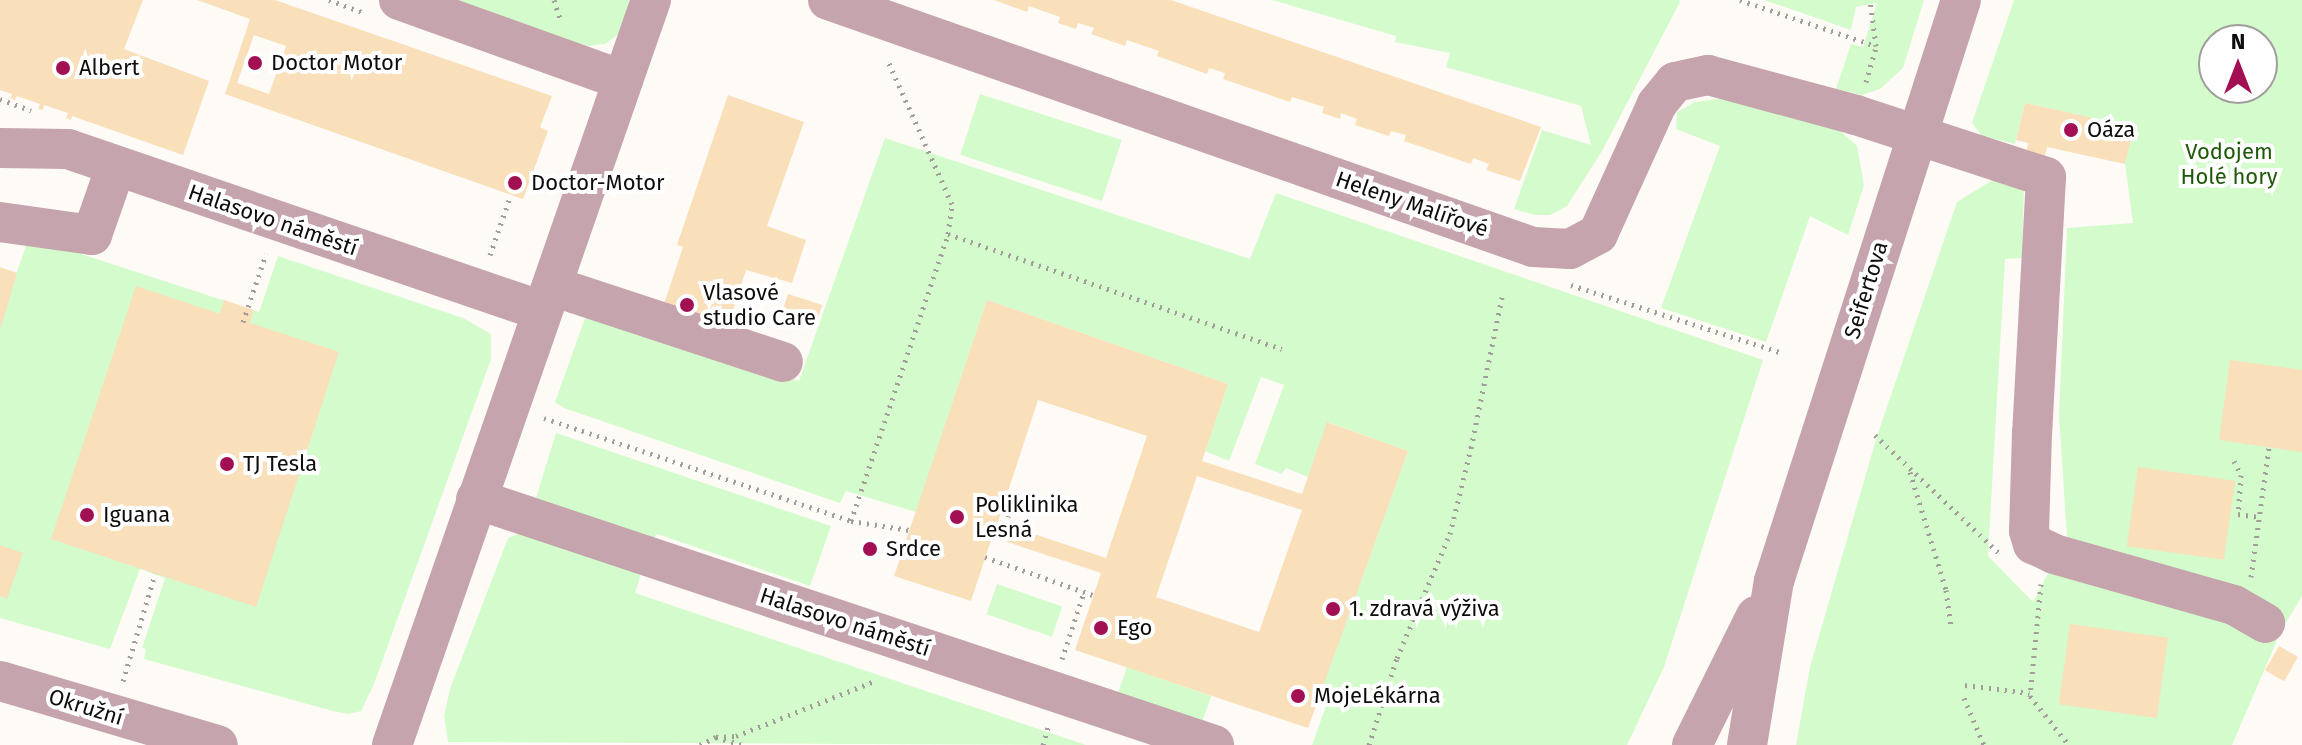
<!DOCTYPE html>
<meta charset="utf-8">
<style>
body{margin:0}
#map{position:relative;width:2302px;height:745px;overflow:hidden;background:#fefbf7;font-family:"Fira Sans",sans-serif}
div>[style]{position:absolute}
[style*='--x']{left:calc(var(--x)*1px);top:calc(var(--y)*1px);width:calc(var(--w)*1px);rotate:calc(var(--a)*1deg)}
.green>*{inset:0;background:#d4fbcb;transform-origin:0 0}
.building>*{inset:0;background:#f9dfba;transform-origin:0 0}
.path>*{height:5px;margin-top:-2.5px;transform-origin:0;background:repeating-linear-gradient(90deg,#a09d9a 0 2px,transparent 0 8px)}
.minor>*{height:40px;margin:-20px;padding:0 20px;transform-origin:20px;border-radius:20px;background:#c6a4ad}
.dots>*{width:22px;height:22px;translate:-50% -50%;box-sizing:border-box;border:4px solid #fff;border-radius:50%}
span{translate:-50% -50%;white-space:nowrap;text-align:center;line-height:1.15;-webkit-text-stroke:8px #fff;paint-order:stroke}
.poi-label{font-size:22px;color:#0e0d0b}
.left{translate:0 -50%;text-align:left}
.park-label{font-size:22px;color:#1e5908}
.street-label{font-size:22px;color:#0e0d0b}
.north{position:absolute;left:2198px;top:24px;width:80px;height:80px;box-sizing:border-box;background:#fff;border:2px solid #9f9e9d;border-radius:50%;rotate:0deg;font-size:22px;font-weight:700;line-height:32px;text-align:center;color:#0e0d0b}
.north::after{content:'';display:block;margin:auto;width:28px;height:36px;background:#a20f53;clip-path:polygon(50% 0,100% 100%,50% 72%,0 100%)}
</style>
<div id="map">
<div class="green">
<i style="clip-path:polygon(450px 0,633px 0,623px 31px,605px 44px,587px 46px)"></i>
<i style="clip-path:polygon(1272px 0,1679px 0,1680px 2px,1602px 151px,1567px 206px,1550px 215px,1535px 215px,1514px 209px,1542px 130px,1591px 145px,1581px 106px,1446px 67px,1450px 53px,1395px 42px,1396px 36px)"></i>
<i style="clip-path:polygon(1764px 0,1924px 0,1903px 68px,1880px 89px,1862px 95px,1836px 89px,1851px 44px,1863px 47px,1877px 3px,1856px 7px,1851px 30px)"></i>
<i style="clip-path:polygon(evenodd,2014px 0,2302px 0,2302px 596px,2281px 631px,2232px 745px,1796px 745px,1810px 667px,1877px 436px,1957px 202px,1999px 176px,2024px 185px,2022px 258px,2005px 259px,1988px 556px,2033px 602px,2067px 537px,2059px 416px,2067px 228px,2133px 223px,2125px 164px,2133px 127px,2025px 103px,2015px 144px,1982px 136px,1972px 123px,2014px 0,2214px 40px,2262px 40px,2262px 88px,2214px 88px,2214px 40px)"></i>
<i style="left:980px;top:94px;width:149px;height:64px;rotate:18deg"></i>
<i style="clip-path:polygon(1724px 98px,1835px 126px,1857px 146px,1864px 185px,1848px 235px,1810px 216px,1766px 342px,1661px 308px,1720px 146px,1676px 129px,1677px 112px,1695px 102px)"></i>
<i style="clip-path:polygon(885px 138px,1250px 259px,1276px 193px,1763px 360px,1664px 667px,1627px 745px,1312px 745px,1332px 689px,1323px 685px,1408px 451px,1328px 422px,1308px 477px,1286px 468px,1282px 474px,1255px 464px,1284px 385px,1261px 377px,1229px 461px,1205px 451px,1228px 384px,987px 300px,916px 512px,846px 491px,840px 503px,564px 408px,555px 402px,588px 310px,799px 381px)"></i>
<i style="clip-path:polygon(29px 237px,259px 312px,278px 256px,463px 318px,491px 334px,491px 359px,374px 684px,361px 711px,348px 714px,333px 711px,144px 659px,146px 649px,142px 648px,165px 578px,140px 569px,110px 649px,0 618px,0 321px)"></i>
<i style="clip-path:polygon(556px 433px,831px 526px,810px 586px,657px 534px,651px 543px,536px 498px)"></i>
<i style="clip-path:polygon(523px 532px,643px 567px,635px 593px,1086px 745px,448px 742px,444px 715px,451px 686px,508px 538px)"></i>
<i style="left:997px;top:584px;width:69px;height:32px;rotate:19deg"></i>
<i style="left:1127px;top:667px;width:89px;height:33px;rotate:19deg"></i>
</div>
<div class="building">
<i style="clip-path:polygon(0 0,143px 0,124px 49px,209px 81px,183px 155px,72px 116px,71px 120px,66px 118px,68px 113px,44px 105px,43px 110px,38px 109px,40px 104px,17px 96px,15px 100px,11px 99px,12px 94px,0 90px)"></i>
<i style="clip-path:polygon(evenodd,197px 0,275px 0,552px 96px,540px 127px,548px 131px,523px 199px,225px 94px,250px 19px,197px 0,254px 35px,286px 46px,269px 94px,237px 83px,254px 35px)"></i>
<i style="clip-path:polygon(994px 0,1171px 0,1541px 127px,1520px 181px,1486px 170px,1489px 164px,1473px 158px,1471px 164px,1404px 141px,1406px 135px,1391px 131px,1389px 136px,1355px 125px,1357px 119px,1341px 113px,1340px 119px,1322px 113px,1324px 107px,1292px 97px,1290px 102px,1223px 79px,1225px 73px,1209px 68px,1207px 74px,1157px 56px,1159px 51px,1127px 40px,1125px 46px,1091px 34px,1094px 28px,1078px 23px,1076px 29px,1058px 23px,1060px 17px,1029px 6px,1027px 12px)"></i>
<i style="clip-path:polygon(728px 95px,804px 122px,767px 226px,806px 240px,792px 283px,746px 270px,725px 335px,661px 313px,683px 247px,677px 245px)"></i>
<i style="clip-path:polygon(2025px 103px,2134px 127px,2125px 164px,2047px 147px,2044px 160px,2026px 156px,2028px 143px,2016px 140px)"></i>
<i style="clip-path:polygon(0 267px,17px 273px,1px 327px,0 327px)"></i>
<i style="clip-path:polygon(136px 286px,220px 314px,224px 300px,254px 310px,250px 323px,339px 352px,256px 607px,51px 539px)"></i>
<i style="left:788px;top:294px;width:36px;height:18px;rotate:18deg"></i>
<i style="clip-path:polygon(evenodd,987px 300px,1228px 384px,1202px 461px,1302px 494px,1327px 422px,1408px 451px,1308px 728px,1075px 650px,1101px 573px,992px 537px,971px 601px,894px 576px,987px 300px,1038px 400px,1147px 436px,1106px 558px,998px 522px,1038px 400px,987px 300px,1197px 476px,1302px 510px,1259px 632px,1156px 597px,1197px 476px)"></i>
<i style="clip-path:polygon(2230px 360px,2302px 370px,2302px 452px,2219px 440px)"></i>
<i style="left:2138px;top:467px;width:98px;height:80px;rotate:8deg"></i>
<i style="clip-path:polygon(0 545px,23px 553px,7px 599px,0 596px)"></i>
<i style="left:2070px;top:624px;width:99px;height:81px;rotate:8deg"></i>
<i style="left:2279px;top:646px;width:22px;height:28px;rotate:30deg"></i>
</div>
<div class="path">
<i style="--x:329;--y:0;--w:38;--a:20"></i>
<i style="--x:554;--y:0;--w:23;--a:72"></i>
<i style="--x:1740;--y:0;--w:144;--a:18.7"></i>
<i style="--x:1866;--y:82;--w:37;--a:-74"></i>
<i style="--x:1876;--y:46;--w:46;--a:-97.4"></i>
<i style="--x:0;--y:99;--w:33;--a:20"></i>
<i style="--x:948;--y:234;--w:353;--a:19"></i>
<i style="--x:490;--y:255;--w:58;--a:-70.9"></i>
<i style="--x:1571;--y:285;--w:223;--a:17.8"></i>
<i style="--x:243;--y:322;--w:72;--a:-71.3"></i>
<i style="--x:544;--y:418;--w:324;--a:18.5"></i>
<i style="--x:851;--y:521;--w:59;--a:8.8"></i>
<i style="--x:1875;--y:435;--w:174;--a:43.6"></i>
<i style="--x:2234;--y:461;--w:16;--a:63"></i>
<i style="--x:2241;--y:475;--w:39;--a:94"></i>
<i style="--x:2238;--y:514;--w:21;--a:8"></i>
<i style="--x:1910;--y:472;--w:123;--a:73"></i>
<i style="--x:1946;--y:590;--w:35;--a:82"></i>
<i style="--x:851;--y:521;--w:303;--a:-71.3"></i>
<i style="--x:948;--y:234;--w:30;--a:-82"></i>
<i style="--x:952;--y:204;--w:159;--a:-114.1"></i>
<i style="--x:1005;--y:524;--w:9;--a:-69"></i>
<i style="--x:985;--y:557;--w:114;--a:19.4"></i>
<i style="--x:2251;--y:577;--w:131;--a:-82.1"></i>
<i style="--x:2041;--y:584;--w:113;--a:95.6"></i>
<i style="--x:2030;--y:696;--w:63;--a:51.5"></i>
<i style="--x:1062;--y:659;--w:71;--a:-71.8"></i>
<i style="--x:123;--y:681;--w:112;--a:-73.3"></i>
<i style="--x:1965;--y:685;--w:65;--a:7"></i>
<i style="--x:1964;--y:698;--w:51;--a:66.9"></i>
<i style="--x:716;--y:737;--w:20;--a:-3"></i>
<i style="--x:736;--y:736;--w:149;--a:-21.6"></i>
<i style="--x:700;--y:745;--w:18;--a:-27"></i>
<i style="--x:716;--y:737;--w:28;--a:17"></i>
<i style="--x:1043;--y:745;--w:19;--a:-74"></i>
<i style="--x:1369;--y:745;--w:91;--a:-72.2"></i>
<i style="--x:1397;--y:658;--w:135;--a:-66.9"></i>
<i style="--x:1450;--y:534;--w:89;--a:-76.3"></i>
<i style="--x:1471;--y:448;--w:154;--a:-78.4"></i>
</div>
<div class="minor">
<i style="--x:399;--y:0;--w:238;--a:19.7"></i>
<i style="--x:828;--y:0;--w:747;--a:19.31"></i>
<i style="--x:1533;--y:247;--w:37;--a:3"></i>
<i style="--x:1570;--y:249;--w:32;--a:-28"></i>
<i style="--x:1598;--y:234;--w:143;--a:-65.6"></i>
<i style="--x:1657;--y:104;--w:28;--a:-51"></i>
<i style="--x:1675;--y:82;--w:34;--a:-12"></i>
<i style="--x:1708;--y:75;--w:153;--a:15.1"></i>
<i style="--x:1856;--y:115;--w:200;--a:18.1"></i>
<i style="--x:2046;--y:177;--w:255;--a:93.1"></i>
<i style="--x:2032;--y:432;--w:99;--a:91.7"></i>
<i style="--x:2029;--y:531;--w:14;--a:73"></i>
<i style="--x:2033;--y:544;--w:23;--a:25"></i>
<i style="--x:2054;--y:554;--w:187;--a:15.8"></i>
<i style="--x:2234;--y:605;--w:36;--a:30"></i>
<i style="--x:0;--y:148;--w:68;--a:0.8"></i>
<i style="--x:68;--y:149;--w:501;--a:18.87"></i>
<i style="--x:0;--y:222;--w:93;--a:8"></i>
<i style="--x:92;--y:235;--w:73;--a:-70.8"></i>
<i style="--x:552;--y:286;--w:243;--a:18.2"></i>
<i style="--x:476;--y:499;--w:778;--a:18.43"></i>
<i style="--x:0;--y:681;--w:227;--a:16.4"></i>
<i style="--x:392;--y:745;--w:789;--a:-70.83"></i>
<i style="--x:1692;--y:745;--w:144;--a:-63.6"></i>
<i style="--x:1747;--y:745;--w:166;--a:-80.7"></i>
<i style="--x:1774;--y:581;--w:610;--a:-72.16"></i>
</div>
<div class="dots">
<i style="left:255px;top:63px;background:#a20f53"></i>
<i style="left:63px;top:68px;background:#a20f53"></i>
<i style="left:2071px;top:130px;background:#a20f53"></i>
<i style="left:515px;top:183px;background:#a20f53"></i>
<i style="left:687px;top:305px;background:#a20f53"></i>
<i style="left:227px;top:464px;background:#a20f53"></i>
<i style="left:87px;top:515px;background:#a20f53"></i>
<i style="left:957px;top:517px;background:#a20f53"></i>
<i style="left:870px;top:549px;background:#a20f53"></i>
<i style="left:1333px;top:609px;background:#a20f53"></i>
<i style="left:1101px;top:628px;background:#a20f53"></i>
<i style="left:1298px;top:696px;background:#a20f53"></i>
</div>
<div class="poi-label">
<span class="left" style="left:271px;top:63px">Doctor Motor</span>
<span class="left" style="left:79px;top:68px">Albert</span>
<span class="left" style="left:2087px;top:130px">Oáza</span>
<span class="left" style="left:531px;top:183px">Doctor-Motor</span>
<span class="left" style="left:703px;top:305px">Vlasové<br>studio Care</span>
<span class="left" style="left:243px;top:464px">TJ Tesla</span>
<span class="left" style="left:975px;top:517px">Poliklinika<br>Lesná</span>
<span class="left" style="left:103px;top:515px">Iguana</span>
<span class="left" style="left:886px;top:549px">Srdce</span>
<span class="left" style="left:1349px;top:609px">1. zdravá výživa</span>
<span class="left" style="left:1117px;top:628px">Ego</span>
<span class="left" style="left:1314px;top:696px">MojeLékárna</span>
</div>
<div class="park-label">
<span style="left:2229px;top:164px">Vodojem<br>Holé hory</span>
</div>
<div class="street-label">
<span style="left:1412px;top:204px;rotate:19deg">Heleny Malířové</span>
<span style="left:273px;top:220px;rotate:19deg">Halasovo náměstí</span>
<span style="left:1866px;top:290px;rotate:-73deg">Seifertova</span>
<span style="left:845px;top:622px;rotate:18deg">Halasovo náměstí</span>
<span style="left:86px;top:707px;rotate:17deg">Okružní</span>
</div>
<div class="north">N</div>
</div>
